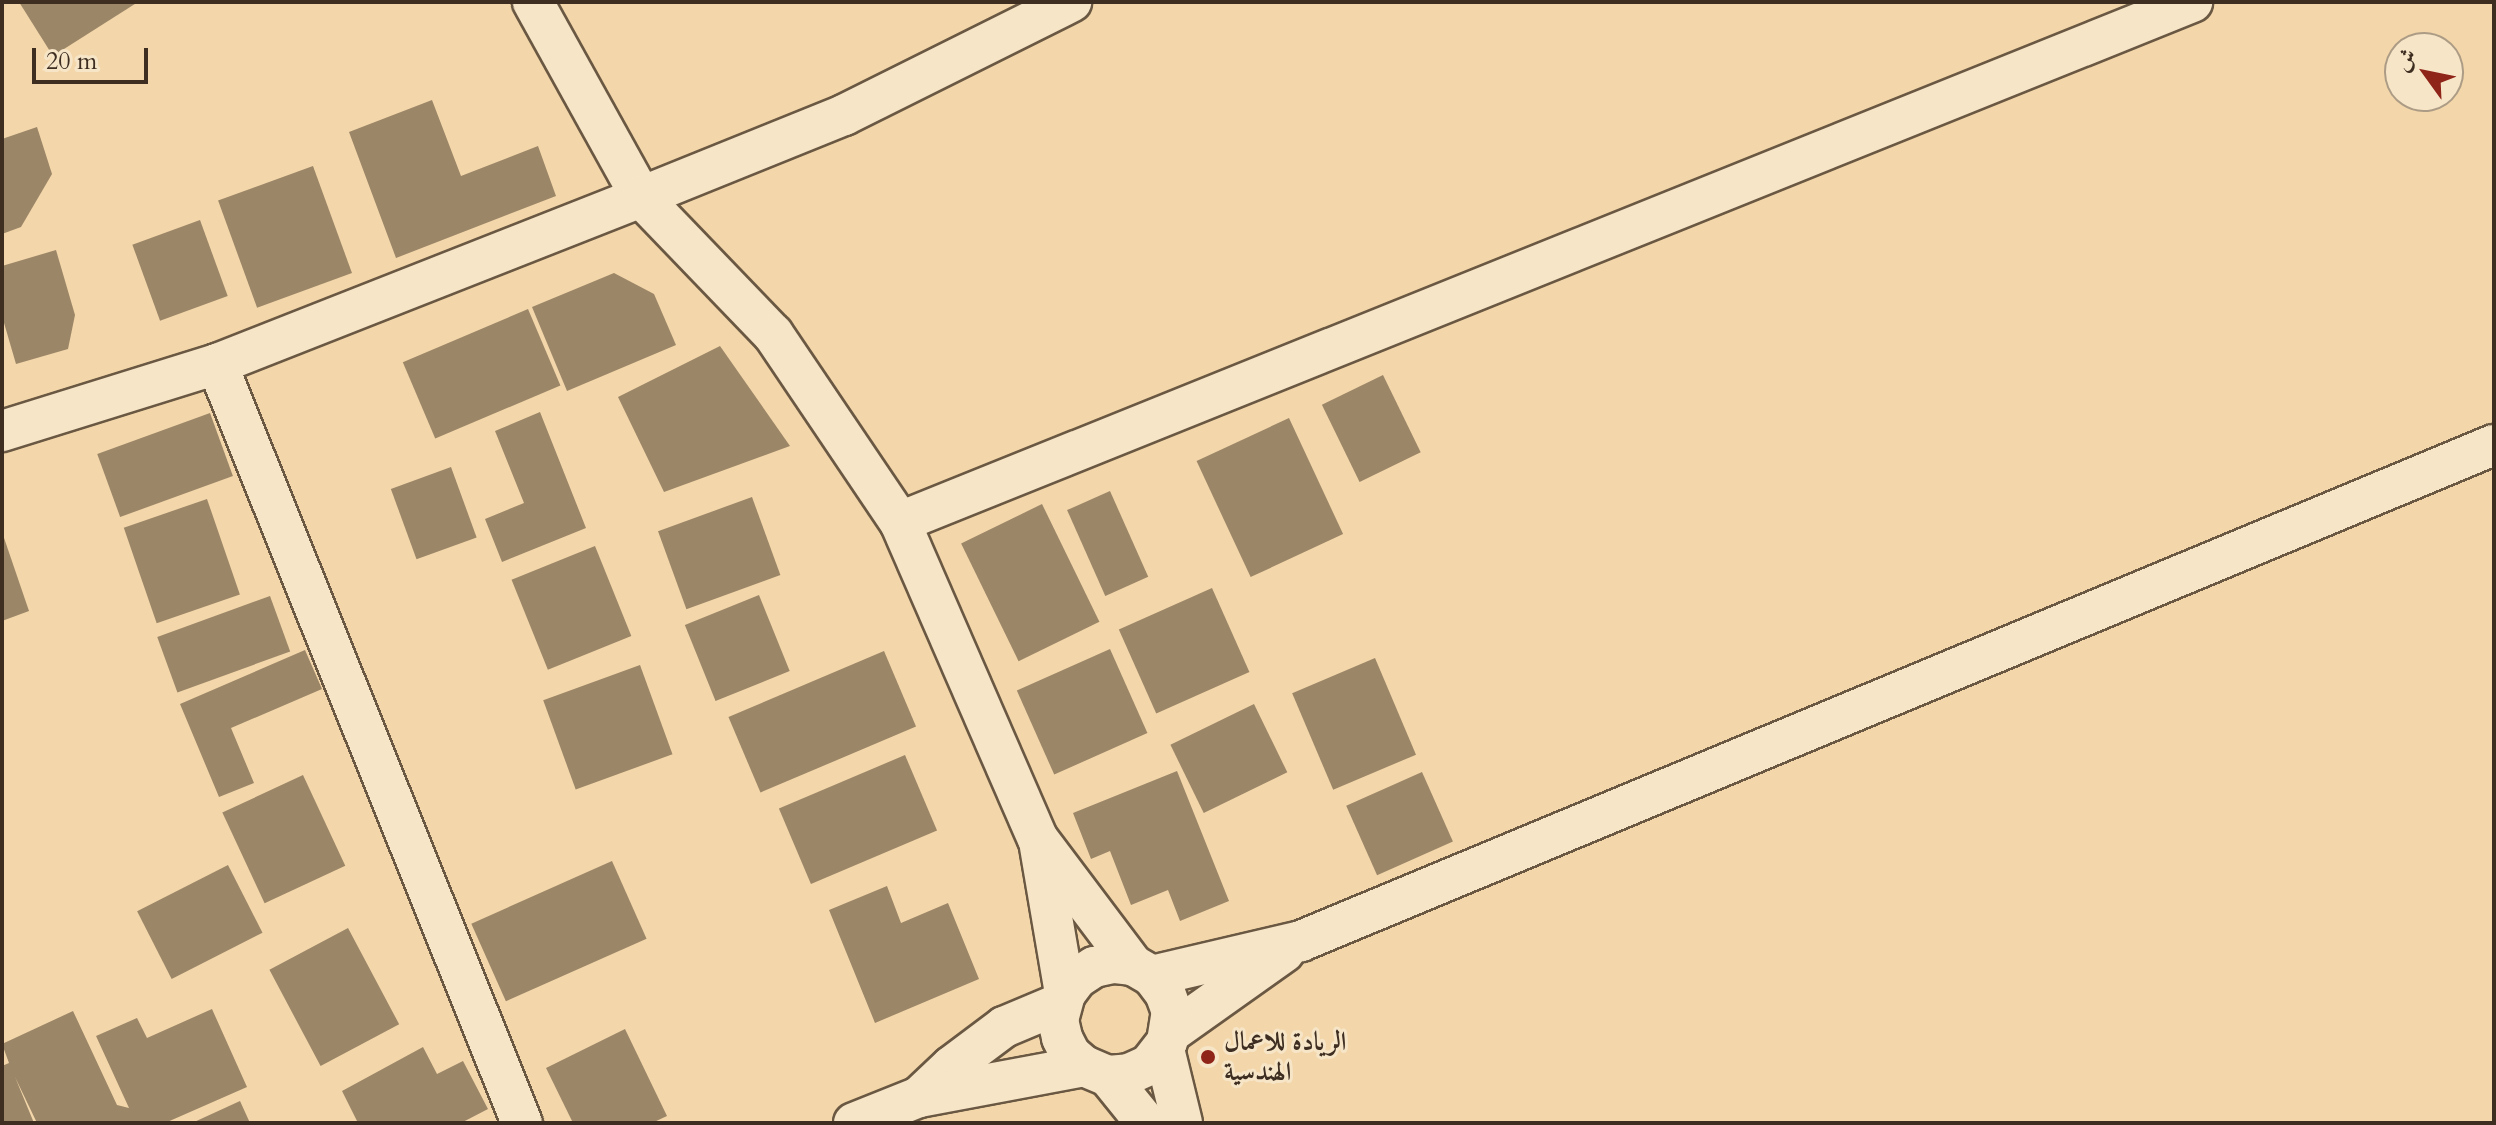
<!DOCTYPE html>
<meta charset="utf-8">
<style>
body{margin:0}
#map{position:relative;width:2496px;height:1125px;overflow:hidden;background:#f3d7aa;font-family:Cardo,Amiri,serif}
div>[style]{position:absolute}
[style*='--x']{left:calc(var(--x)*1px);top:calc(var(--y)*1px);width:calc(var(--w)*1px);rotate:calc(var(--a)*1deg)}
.building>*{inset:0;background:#9c8668;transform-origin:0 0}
.roads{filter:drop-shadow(2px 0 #6a5843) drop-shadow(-2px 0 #6a5843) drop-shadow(0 2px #6a5843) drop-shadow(0 -2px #6a5843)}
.minor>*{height:40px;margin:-20px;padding:0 20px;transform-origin:20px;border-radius:20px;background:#f7e5c8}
.dots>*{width:22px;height:22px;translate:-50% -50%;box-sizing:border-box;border:4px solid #f7e5c8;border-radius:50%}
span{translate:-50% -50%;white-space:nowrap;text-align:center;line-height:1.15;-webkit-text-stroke:6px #f7e5c8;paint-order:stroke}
.poi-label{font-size:26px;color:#3d2e21;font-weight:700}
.left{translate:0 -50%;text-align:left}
.frame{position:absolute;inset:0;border:4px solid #3d2e21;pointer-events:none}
.north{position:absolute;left:2384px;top:32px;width:80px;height:80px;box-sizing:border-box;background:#f7e5c8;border:2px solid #ad9c85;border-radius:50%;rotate:303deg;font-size:22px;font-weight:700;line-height:32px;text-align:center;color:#3d2e21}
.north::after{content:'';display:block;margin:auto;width:28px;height:36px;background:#8f2418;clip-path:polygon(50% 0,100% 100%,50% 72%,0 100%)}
.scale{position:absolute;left:32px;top:48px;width:116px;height:36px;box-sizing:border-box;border:4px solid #3d2e21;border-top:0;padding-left:10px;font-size:24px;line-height:28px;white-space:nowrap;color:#3d2e21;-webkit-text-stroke:6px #f7e5c8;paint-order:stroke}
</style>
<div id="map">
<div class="building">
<i style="clip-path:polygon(19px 2px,138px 2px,53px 56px)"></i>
<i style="clip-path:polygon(432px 100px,461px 176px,538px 146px,556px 196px,396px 258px,349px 132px)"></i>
<i style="clip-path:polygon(37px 127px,52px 174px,21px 227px,2px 234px,2px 139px)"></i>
<i style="left:313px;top:166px;width:114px;height:101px;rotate:70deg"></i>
<i style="left:200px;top:220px;width:81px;height:72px;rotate:70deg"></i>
<i style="clip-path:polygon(56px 250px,75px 315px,68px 349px,16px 364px,2px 316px,2px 266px)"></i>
<i style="clip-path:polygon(614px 273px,654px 294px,676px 345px,567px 391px,532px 307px)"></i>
<i style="left:528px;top:309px;width:83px;height:136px;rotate:67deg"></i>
<i style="clip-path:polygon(720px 346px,790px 446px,664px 492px,618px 397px)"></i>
<i style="left:1383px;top:375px;width:86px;height:68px;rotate:64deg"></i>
<i style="clip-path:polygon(540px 412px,586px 528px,502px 562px,485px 519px,524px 503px,495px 431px)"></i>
<i style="left:210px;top:413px;width:67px;height:120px;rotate:70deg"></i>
<i style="left:1289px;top:418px;width:128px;height:102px;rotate:65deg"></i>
<i style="left:451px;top:467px;width:75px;height:64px;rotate:70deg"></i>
<i style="left:1110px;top:491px;width:94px;height:47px;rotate:66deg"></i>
<i style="left:752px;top:497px;width:83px;height:100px;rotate:70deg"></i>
<i style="left:207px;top:499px;width:101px;height:88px;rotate:71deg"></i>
<i style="left:1042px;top:504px;width:131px;height:90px;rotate:64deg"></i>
<i style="clip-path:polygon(2px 532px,29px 611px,2px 621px)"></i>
<i style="left:595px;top:546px;width:97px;height:90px;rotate:68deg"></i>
<i style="left:1212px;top:588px;width:92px;height:102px;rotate:66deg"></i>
<i style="left:759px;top:595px;width:82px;height:80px;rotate:68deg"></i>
<i style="left:270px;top:596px;width:59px;height:120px;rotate:70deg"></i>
<i style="left:1110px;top:649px;width:92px;height:102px;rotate:66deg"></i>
<i style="clip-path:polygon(305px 650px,322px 689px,231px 728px,254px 783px,219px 797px,180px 704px)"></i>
<i style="left:884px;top:651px;width:82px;height:169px;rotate:67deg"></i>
<i style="left:1375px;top:658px;width:105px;height:90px;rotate:67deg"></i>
<i style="left:640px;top:665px;width:95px;height:103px;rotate:70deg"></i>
<i style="left:1254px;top:704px;width:76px;height:93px;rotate:64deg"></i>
<i style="left:905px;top:755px;width:82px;height:137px;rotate:67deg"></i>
<i style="clip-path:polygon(1177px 771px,1229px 901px,1180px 921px,1168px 890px,1131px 905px,1110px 851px,1091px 859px,1073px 813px)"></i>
<i style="left:1422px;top:772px;width:76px;height:83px;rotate:66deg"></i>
<i style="left:303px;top:775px;width:100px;height:89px;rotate:65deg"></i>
<i style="left:612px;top:861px;width:85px;height:154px;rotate:66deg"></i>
<i style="left:228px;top:865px;width:76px;height:102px;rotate:63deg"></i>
<i style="clip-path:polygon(887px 886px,901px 923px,948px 903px,979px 979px,875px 1023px,829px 910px)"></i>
<i style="left:348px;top:928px;width:109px;height:89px;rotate:62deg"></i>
<i style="clip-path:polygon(212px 1009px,247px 1087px,165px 1123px,37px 1123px,15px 1077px,34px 1123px,2px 1123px,2px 1066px,9px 1063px,2px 1044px,73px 1011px,117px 1105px,129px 1108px,96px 1036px,137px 1018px,147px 1038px)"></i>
<i style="clip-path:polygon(625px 1029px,667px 1116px,652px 1123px,573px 1123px,546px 1068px)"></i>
<i style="clip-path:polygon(423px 1047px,437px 1074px,463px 1061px,488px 1109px,461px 1123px,358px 1123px,342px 1091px)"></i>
<i style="clip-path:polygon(240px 1101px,250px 1123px,192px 1123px)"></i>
</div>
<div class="roads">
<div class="minor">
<i style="--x:533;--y:2;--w:223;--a:61"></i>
<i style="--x:641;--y:197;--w:190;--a:46.1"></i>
<i style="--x:773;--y:334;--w:227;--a:56"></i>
<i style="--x:900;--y:522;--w:346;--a:66.5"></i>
<i style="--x:1038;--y:839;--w:158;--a:53"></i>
<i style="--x:217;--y:364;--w:818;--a:68.11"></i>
<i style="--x:2;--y:431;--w:225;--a:-17.3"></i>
<i style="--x:217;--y:364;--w:456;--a:-21.5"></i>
<i style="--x:641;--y:197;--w:219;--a:-22"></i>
<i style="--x:844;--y:115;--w:254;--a:-26.5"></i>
<i style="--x:900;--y:522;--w:1393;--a:-21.92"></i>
<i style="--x:1040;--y:847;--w:149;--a:80.3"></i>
<i style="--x:1152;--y:976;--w:153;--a:-13.2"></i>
<i style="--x:1301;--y:941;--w:1292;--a:-22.58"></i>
<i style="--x:1170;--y:1033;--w:140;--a:-35.4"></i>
<i style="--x:1164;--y:1049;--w:76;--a:76.3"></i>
<i style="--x:1108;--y:1076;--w:60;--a:51"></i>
<i style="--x:919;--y:1097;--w:45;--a:-43.2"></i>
<i style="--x:952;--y:1066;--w:65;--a:-36.9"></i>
<i style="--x:1004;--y:1027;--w:62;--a:-22.8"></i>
<i style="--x:854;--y:1123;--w:70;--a:-21.8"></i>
<i style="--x:919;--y:1097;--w:168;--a:-10.6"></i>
<i style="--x:1084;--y:1066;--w:26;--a:23"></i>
<i style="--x:1108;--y:1076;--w:21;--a:-5"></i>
<i style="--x:1129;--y:1074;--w:22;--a:-24"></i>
<i style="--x:1149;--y:1065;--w:29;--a:-52"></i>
<i style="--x:1167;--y:1042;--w:30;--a:-81"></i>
<i style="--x:1172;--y:1012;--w:20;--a:-110"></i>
<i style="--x:1165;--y:993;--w:21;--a:-127"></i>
<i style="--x:1152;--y:976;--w:22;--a:-150"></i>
<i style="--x:1133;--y:965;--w:20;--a:-174"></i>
<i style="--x:1113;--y:963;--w:19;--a:168"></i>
<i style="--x:1094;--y:967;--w:20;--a:147"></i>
<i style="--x:1077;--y:978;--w:20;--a:127"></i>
<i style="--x:1065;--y:994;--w:27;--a:105"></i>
<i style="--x:1058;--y:1020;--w:18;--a:77"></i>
<i style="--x:1062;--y:1038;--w:18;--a:63"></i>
<i style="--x:1070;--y:1054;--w:18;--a:41"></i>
</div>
</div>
<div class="dots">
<i style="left:1208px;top:1057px;background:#8f2418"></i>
</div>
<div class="poi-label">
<span class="left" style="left:1224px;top:1057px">الريادة للاعمال<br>الهندسية</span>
</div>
<div class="frame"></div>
<div class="north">ش</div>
<div class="scale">20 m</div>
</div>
